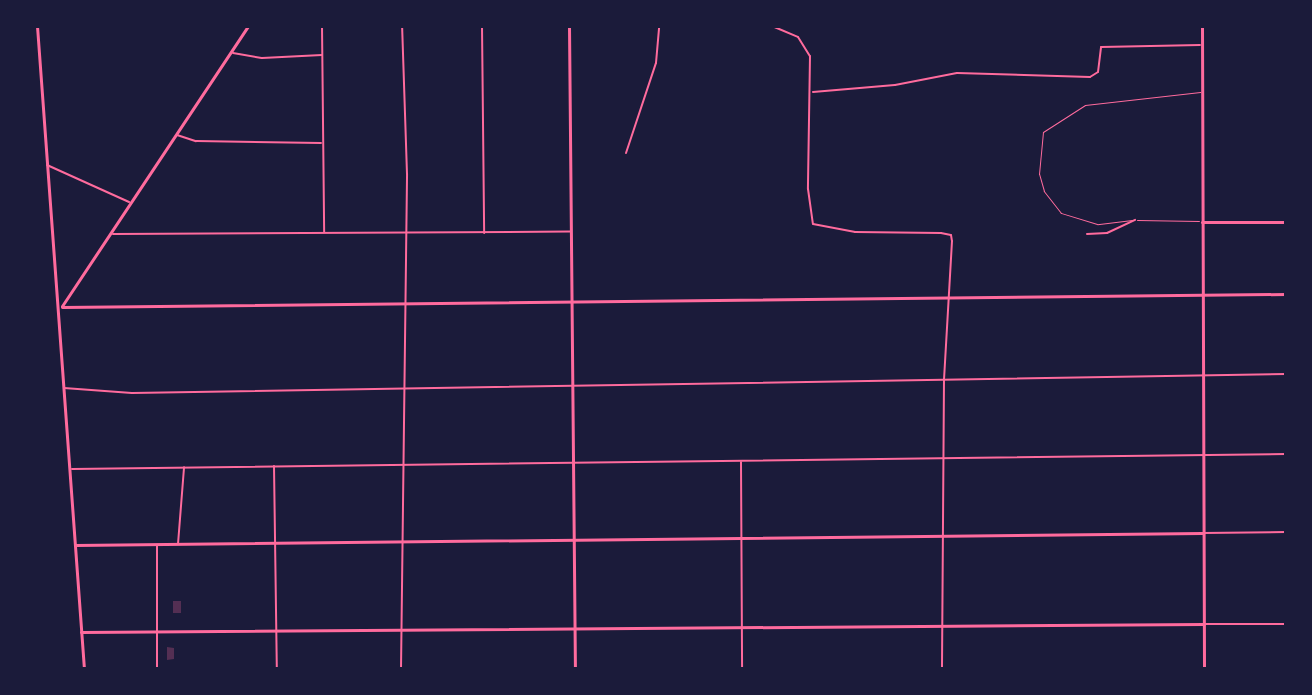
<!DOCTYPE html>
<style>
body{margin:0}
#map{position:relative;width:1312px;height:695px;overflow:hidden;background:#1b1b3a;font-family:"Fira Sans",sans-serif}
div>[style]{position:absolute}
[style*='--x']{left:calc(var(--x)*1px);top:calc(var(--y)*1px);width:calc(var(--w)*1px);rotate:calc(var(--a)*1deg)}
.building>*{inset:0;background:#542f53;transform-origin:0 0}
.service>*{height:1px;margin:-0.5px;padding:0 0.5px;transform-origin:0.5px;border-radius:0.5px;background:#ff6b9d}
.minor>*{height:2px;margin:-1px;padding:0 1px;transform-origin:1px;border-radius:1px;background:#ff6b9d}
.tertiary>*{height:3px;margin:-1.5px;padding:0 1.5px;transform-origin:1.5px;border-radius:1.5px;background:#ff6b9d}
span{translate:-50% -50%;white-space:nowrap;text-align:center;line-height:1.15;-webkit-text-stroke:6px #1b1b3a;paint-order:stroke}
.frame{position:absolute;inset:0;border:28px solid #1b1b3a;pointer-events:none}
</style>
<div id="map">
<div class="building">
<i style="left:173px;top:601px;width:8px;height:12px"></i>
<i style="clip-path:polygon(167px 647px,174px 648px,174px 659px,167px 660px)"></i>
</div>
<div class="service">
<i style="--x:1132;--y:220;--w:35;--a:173"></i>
<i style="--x:1097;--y:224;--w:38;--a:-163"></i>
<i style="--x:1061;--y:213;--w:28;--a:-128"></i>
<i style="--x:1044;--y:191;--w:18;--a:-106"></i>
<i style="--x:1039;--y:174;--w:42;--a:-84.6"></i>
<i style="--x:1043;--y:132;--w:50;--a:-32.7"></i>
<i style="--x:1085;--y:105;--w:116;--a:-6.4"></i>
<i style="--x:1137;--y:220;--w:62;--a:0.9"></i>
</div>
<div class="minor">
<i style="--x:322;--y:26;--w:206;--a:89.4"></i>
<i style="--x:482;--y:26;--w:207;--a:89.4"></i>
<i style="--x:772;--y:26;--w:28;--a:23"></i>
<i style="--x:798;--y:37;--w:22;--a:58"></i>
<i style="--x:810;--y:56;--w:133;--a:90.9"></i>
<i style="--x:808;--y:189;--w:35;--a:82"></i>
<i style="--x:813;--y:224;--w:43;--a:10.8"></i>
<i style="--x:855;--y:232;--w:86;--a:0.7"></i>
<i style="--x:941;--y:233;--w:10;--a:11"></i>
<i style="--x:951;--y:235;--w:6;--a:81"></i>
<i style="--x:952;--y:241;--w:138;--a:93.3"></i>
<i style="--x:944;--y:379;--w:290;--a:90.4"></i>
<i style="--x:233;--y:53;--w:29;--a:10"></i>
<i style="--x:262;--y:58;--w:60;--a:-2.9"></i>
<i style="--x:813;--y:92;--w:82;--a:-4.9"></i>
<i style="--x:895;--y:85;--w:63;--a:-11"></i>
<i style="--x:957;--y:73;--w:133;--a:1.7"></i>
<i style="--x:1090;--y:77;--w:9;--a:-32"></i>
<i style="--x:1098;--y:72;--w:25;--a:-83"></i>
<i style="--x:1101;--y:47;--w:99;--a:-1.2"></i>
<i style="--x:177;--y:135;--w:20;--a:18"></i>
<i style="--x:196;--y:141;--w:125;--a:0.9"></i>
<i style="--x:626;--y:153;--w:95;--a:-71.6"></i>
<i style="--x:656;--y:63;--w:37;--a:-85"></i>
<i style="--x:47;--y:165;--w:90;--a:24.3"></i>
<i style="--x:113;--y:234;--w:457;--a:-0.3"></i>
<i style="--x:1087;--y:234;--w:20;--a:-3"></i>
<i style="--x:1107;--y:233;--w:31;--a:-25"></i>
<i style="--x:64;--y:388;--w:68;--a:4.2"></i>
<i style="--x:132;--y:393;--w:1154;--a:-0.94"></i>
<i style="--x:741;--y:462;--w:207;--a:89.7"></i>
<i style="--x:274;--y:466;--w:203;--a:89.2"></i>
<i style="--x:72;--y:469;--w:1214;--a:-0.71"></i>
<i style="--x:1203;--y:533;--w:83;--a:-0.7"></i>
<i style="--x:178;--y:544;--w:77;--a:-85.5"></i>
<i style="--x:1204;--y:624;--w:82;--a:0"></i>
<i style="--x:157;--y:669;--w:123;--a:-90"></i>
<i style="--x:401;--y:669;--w:495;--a:-89.3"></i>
<i style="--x:407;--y:174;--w:148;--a:-91.9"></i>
</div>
<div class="tertiary">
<i style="--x:37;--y:26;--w:645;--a:85.82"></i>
<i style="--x:569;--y:26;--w:643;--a:89.47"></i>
<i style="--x:1202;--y:26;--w:643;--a:89.82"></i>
<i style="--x:1202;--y:222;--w:84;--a:0"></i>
<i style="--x:62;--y:306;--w:336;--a:-56.4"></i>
<i style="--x:62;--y:307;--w:1224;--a:-0.61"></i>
<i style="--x:75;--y:545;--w:1127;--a:-0.61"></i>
<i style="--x:81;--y:632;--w:1123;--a:-0.41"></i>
</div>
<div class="frame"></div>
</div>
